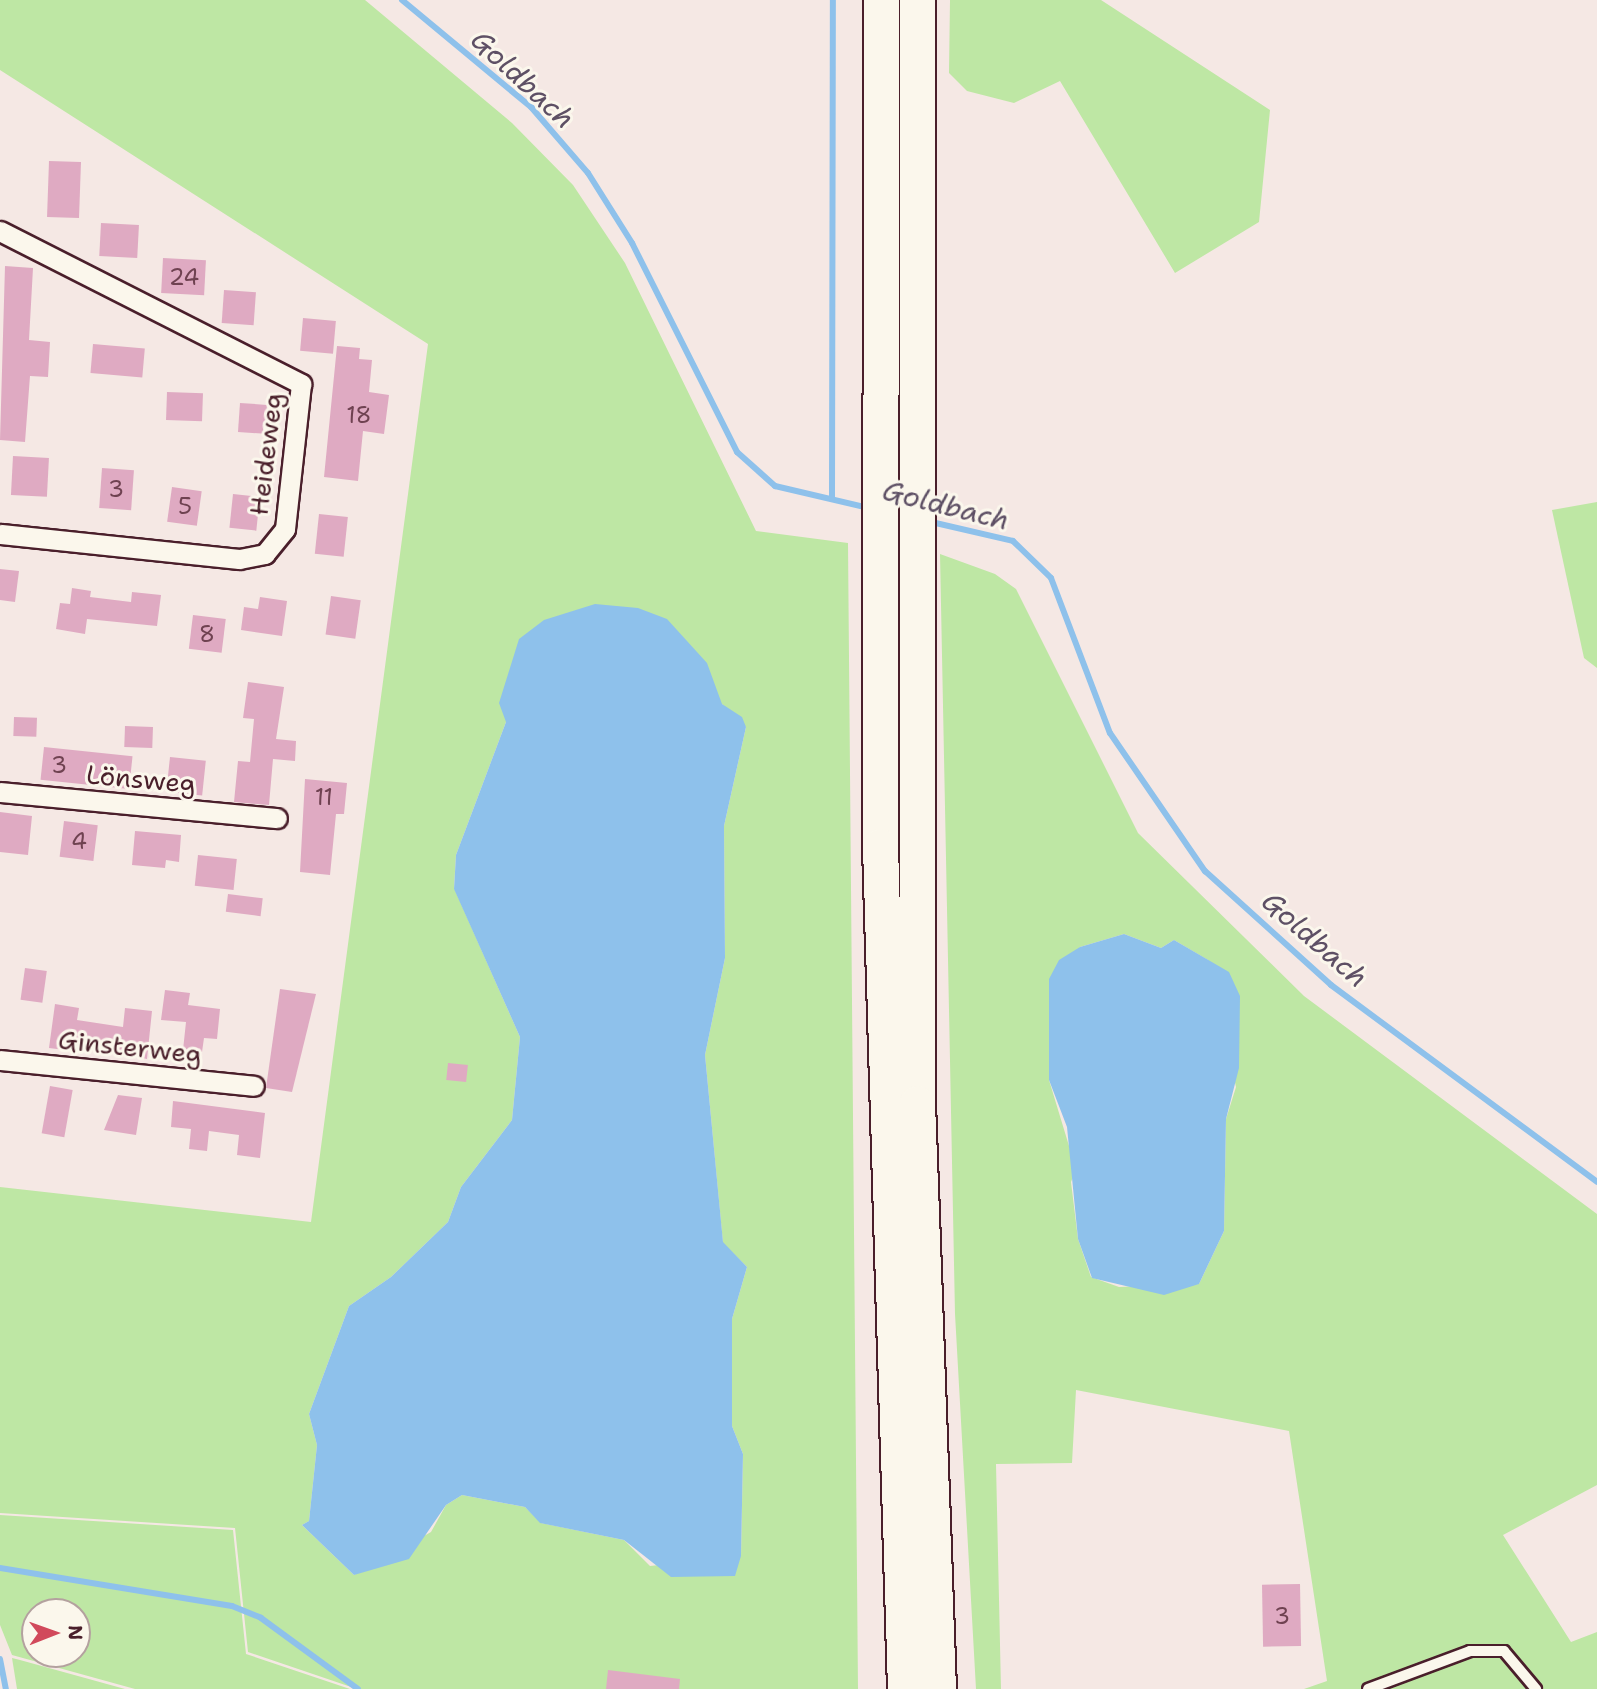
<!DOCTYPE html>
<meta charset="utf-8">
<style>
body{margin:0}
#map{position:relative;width:1597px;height:1689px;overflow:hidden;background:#f5e8e4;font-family:"Shantell Sans",sans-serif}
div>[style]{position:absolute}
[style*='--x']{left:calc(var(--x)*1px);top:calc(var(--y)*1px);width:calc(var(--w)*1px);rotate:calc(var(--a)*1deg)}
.green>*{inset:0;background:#bee7a4}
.water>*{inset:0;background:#8ec1eb}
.stream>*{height:6px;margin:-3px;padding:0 3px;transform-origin:3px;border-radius:3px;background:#8ec1eb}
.building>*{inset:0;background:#dfaac2;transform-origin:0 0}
.roads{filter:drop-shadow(2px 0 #4a1f2b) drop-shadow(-2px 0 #4a1f2b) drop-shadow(0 2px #4a1f2b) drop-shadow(0 -2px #4a1f2b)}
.service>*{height:10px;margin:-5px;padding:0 5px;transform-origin:5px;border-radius:5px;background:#fbf7ec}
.minor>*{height:19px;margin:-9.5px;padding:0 9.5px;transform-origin:9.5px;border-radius:9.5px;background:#fbf7ec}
.motorway>*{height:35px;margin:-17.5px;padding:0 17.5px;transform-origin:17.5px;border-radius:17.5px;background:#fbf7ec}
span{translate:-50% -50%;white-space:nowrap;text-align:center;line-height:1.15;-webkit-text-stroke:6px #fbf7ec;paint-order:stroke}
.number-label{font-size:23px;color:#6f4251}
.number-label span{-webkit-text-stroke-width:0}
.street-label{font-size:26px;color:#4a1f2b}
.water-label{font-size:28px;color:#5e5065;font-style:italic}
.north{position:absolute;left:21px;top:1598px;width:70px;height:70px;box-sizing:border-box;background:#fbf7ec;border:2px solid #b4a19f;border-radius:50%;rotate:89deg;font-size:19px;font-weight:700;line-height:28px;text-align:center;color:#4a1f2b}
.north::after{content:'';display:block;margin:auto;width:24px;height:32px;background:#d1495b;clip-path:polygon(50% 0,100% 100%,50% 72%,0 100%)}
</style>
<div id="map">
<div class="green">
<i style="clip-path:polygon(evenodd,0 0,365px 0,512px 123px,573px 185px,625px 263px,756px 531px,848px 543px,858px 1689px,357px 1689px,248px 1652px,235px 1528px,0 1513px,0 1187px,311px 1222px,428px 344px,0 70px,0 0,722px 704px,746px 727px,724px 826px,725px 958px,705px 1055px,723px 1243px,747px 1267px,732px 1319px,732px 1426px,743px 1454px,741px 1556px,650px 1566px,624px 1540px,541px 1523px,525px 1507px,462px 1495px,446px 1505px,431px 1532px,354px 1575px,302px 1525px,309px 1521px,317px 1445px,309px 1414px,349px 1306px,391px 1277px,448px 1222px,461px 1187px,512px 1120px,520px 1037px,454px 888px,456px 855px,506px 722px,722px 704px)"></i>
<i style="clip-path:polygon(950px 0,1101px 0,1270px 110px,1259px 222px,1175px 273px,1060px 81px,1014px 103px,967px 91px,949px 73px)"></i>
<i style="clip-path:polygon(1597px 502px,1597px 668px,1584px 658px,1552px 510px)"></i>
<i style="clip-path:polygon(evenodd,940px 554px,995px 574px,1016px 589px,1138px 833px,1304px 996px,1597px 1214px,1597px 1485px,1503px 1535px,1571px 1642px,1597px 1632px,1597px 1689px,1304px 1689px,1327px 1681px,1289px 1431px,1076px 1390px,1072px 1463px,996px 1464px,1001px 1689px,976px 1689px,955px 1314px,940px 554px,1124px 934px,1161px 948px,1174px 940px,1208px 960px,1236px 1087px,1226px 1119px,1224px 1231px,1199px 1284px,1119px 1287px,1091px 1277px,1078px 1239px,1071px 1182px,1076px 1169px,1049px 1080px,1053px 993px,1080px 947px,1124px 934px)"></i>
<i style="clip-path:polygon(evenodd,0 1515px,233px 1530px,246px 1654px,350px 1689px,135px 1689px,12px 1655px,0 1625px,0 1515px,35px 1612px,77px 1612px,77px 1654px,35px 1654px,35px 1612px)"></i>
<i style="clip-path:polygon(12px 1658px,20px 1660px,125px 1689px,17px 1689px)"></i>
</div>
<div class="water">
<i style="clip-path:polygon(595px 604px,638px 608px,667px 619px,707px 663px,722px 704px,742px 717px,746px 727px,724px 826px,725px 958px,705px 1055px,723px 1242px,747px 1267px,732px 1319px,732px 1426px,743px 1454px,741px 1556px,735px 1576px,671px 1577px,624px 1540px,540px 1523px,525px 1507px,462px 1495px,446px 1505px,409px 1559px,354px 1575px,302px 1525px,309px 1521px,317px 1445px,309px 1414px,349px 1306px,391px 1277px,448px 1222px,461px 1187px,512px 1120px,520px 1037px,454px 889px,456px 855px,506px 722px,499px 703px,519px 639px,544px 620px)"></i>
<i style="clip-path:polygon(1124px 934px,1161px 948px,1174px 940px,1229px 972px,1240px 996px,1239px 1068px,1226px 1119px,1224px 1231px,1199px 1284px,1164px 1295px,1092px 1278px,1078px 1239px,1067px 1127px,1049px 1080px,1049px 979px,1059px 960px,1080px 947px)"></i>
</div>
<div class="stream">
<i style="--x:402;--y:0;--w:168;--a:39.7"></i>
<i style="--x:531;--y:107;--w:87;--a:49.2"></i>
<i style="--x:588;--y:173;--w:83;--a:57.8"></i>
<i style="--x:632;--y:243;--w:234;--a:63.3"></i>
<i style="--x:737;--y:452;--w:51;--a:41.8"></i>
<i style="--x:775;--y:486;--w:97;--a:13.2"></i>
<i style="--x:832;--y:499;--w:499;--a:-89.9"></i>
<i style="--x:927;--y:521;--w:88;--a:13.1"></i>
<i style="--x:1013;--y:541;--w:53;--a:44.2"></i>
<i style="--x:1051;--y:578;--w:166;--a:69.2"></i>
<i style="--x:1110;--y:733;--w:168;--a:55.5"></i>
<i style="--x:1205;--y:871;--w:170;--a:42.1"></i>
<i style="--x:1331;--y:985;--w:331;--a:36.5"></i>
<i style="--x:0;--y:1568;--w:235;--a:9.3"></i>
<i style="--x:232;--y:1606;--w:31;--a:22"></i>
<i style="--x:261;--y:1618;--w:120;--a:36.2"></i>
<i style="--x:0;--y:1659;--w:31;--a:79"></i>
</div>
<div class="building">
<i style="left:49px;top:161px;width:32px;height:56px;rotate:2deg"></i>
<i style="left:101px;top:223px;width:38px;height:33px;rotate:3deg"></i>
<i style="left:163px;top:258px;width:43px;height:35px;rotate:3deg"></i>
<i style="clip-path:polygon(5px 266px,33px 268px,29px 340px,50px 342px,48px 377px,30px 376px,25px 442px,0 440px)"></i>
<i style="left:224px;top:290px;width:32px;height:33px;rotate:4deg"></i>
<i style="left:303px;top:318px;width:33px;height:33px;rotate:5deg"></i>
<i style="left:93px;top:344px;width:52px;height:29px;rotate:5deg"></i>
<i style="clip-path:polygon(337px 346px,360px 348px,359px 359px,372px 360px,369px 392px,389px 395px,384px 434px,363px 431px,358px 481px,324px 477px)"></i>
<i style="left:167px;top:392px;width:36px;height:28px;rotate:2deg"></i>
<i style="left:240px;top:403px;width:27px;height:29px;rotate:4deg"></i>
<i style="left:13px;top:456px;width:36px;height:39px;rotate:3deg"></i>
<i style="left:102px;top:468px;width:32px;height:40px;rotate:4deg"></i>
<i style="left:172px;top:487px;width:30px;height:35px;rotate:8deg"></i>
<i style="left:233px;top:494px;width:27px;height:34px;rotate:6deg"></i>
<i style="left:319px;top:514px;width:29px;height:40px;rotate:6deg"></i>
<i style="clip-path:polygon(0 569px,19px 571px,15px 602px,0 600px)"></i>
<i style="clip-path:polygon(72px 588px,91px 591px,90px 597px,131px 602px,132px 592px,161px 595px,157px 626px,87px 619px,85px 634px,56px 629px,60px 603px,70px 604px)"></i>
<i style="left:331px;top:596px;width:30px;height:39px;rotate:8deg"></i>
<i style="clip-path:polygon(260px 597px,287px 601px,282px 636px,241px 630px,244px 607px,258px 609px)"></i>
<i style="left:193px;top:615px;width:33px;height:34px;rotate:7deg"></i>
<i style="clip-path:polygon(248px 682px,284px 687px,276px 739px,296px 741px,295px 761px,273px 759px,269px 805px,234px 802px,238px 761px,250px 762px,254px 719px,243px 718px)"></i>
<i style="left:14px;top:717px;width:23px;height:19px;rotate:2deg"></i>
<i style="left:125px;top:726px;width:28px;height:21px;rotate:2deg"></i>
<i style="left:44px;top:747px;width:89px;height:33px;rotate:6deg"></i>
<i style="left:170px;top:757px;width:36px;height:35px;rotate:6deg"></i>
<i style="clip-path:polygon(305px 779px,347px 783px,344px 814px,336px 814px,330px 875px,300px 872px)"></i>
<i style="clip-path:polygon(0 812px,32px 816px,28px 855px,0 852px)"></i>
<i style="left:64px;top:821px;width:34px;height:36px;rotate:7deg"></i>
<i style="clip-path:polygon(135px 831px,181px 835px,179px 862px,166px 860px,165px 868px,132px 865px)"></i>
<i style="left:198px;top:855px;width:39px;height:31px;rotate:6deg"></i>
<i style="left:228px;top:894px;width:35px;height:18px;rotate:7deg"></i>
<i style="left:25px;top:968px;width:22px;height:32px;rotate:8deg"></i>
<i style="clip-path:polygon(280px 989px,316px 994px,292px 1092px,266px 1088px)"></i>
<i style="clip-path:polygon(165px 990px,190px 993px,188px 1005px,220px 1009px,217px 1039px,204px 1038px,202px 1052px,183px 1050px,186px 1022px,161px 1020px)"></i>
<i style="clip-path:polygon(55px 1004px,79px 1008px,77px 1020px,123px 1027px,125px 1008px,152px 1011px,147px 1059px,74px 1042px,73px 1051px,49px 1048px)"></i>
<i style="left:448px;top:1063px;width:20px;height:17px;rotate:6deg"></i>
<i style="left:50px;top:1086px;width:23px;height:48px;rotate:10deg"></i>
<i style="clip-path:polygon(118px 1095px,142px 1098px,136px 1135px,104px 1130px)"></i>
<i style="clip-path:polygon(173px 1101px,265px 1113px,260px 1158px,237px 1155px,239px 1135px,209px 1131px,207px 1151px,189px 1149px,191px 1129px,171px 1127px)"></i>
<i style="left:1300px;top:1584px;width:62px;height:38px;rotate:89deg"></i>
<i style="clip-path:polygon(608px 1670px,680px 1679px,679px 1689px,606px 1689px)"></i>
</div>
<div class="roads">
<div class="service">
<i style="--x:1368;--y:1689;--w:109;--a:-20.4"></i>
<i style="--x:1470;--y:1651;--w:34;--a:0"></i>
<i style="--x:1504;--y:1651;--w:50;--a:49.9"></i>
</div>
<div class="minor">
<i style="--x:0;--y:231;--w:338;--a:26.9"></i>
<i style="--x:301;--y:384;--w:146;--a:96.3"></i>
<i style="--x:285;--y:529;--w:32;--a:129"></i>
<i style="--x:265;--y:554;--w:26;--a:169"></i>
<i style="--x:239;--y:559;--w:240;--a:-174"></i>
<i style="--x:0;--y:792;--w:278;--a:5.4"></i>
<i style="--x:0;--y:1060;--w:255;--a:5.8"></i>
</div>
<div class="motorway">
<i style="--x:881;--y:0;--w:846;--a:90.07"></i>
<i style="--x:880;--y:846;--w:843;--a:88.3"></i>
<i style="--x:917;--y:0;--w:1103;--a:90"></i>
<i style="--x:917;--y:1103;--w:586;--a:87.95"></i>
</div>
</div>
<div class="number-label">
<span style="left:184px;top:277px">24</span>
<span style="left:359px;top:415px">18</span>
<span style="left:116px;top:489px">3</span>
<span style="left:185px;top:506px">5</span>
<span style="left:207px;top:634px">8</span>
<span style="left:59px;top:765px">3</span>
<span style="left:324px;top:797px">11</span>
<span style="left:79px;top:841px">4</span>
<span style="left:1282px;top:1616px">3</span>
</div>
<div class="street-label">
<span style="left:266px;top:454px;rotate:-83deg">Heideweg</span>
<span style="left:141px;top:779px;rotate:5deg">Lönsweg</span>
<span style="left:130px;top:1047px;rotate:6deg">Ginsterweg</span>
</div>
<div class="water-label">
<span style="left:523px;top:79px;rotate:43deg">Goldbach</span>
<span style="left:946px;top:505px;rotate:14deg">Goldbach</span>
<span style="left:1315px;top:939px;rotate:41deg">Goldbach</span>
</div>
<div class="north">N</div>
</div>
